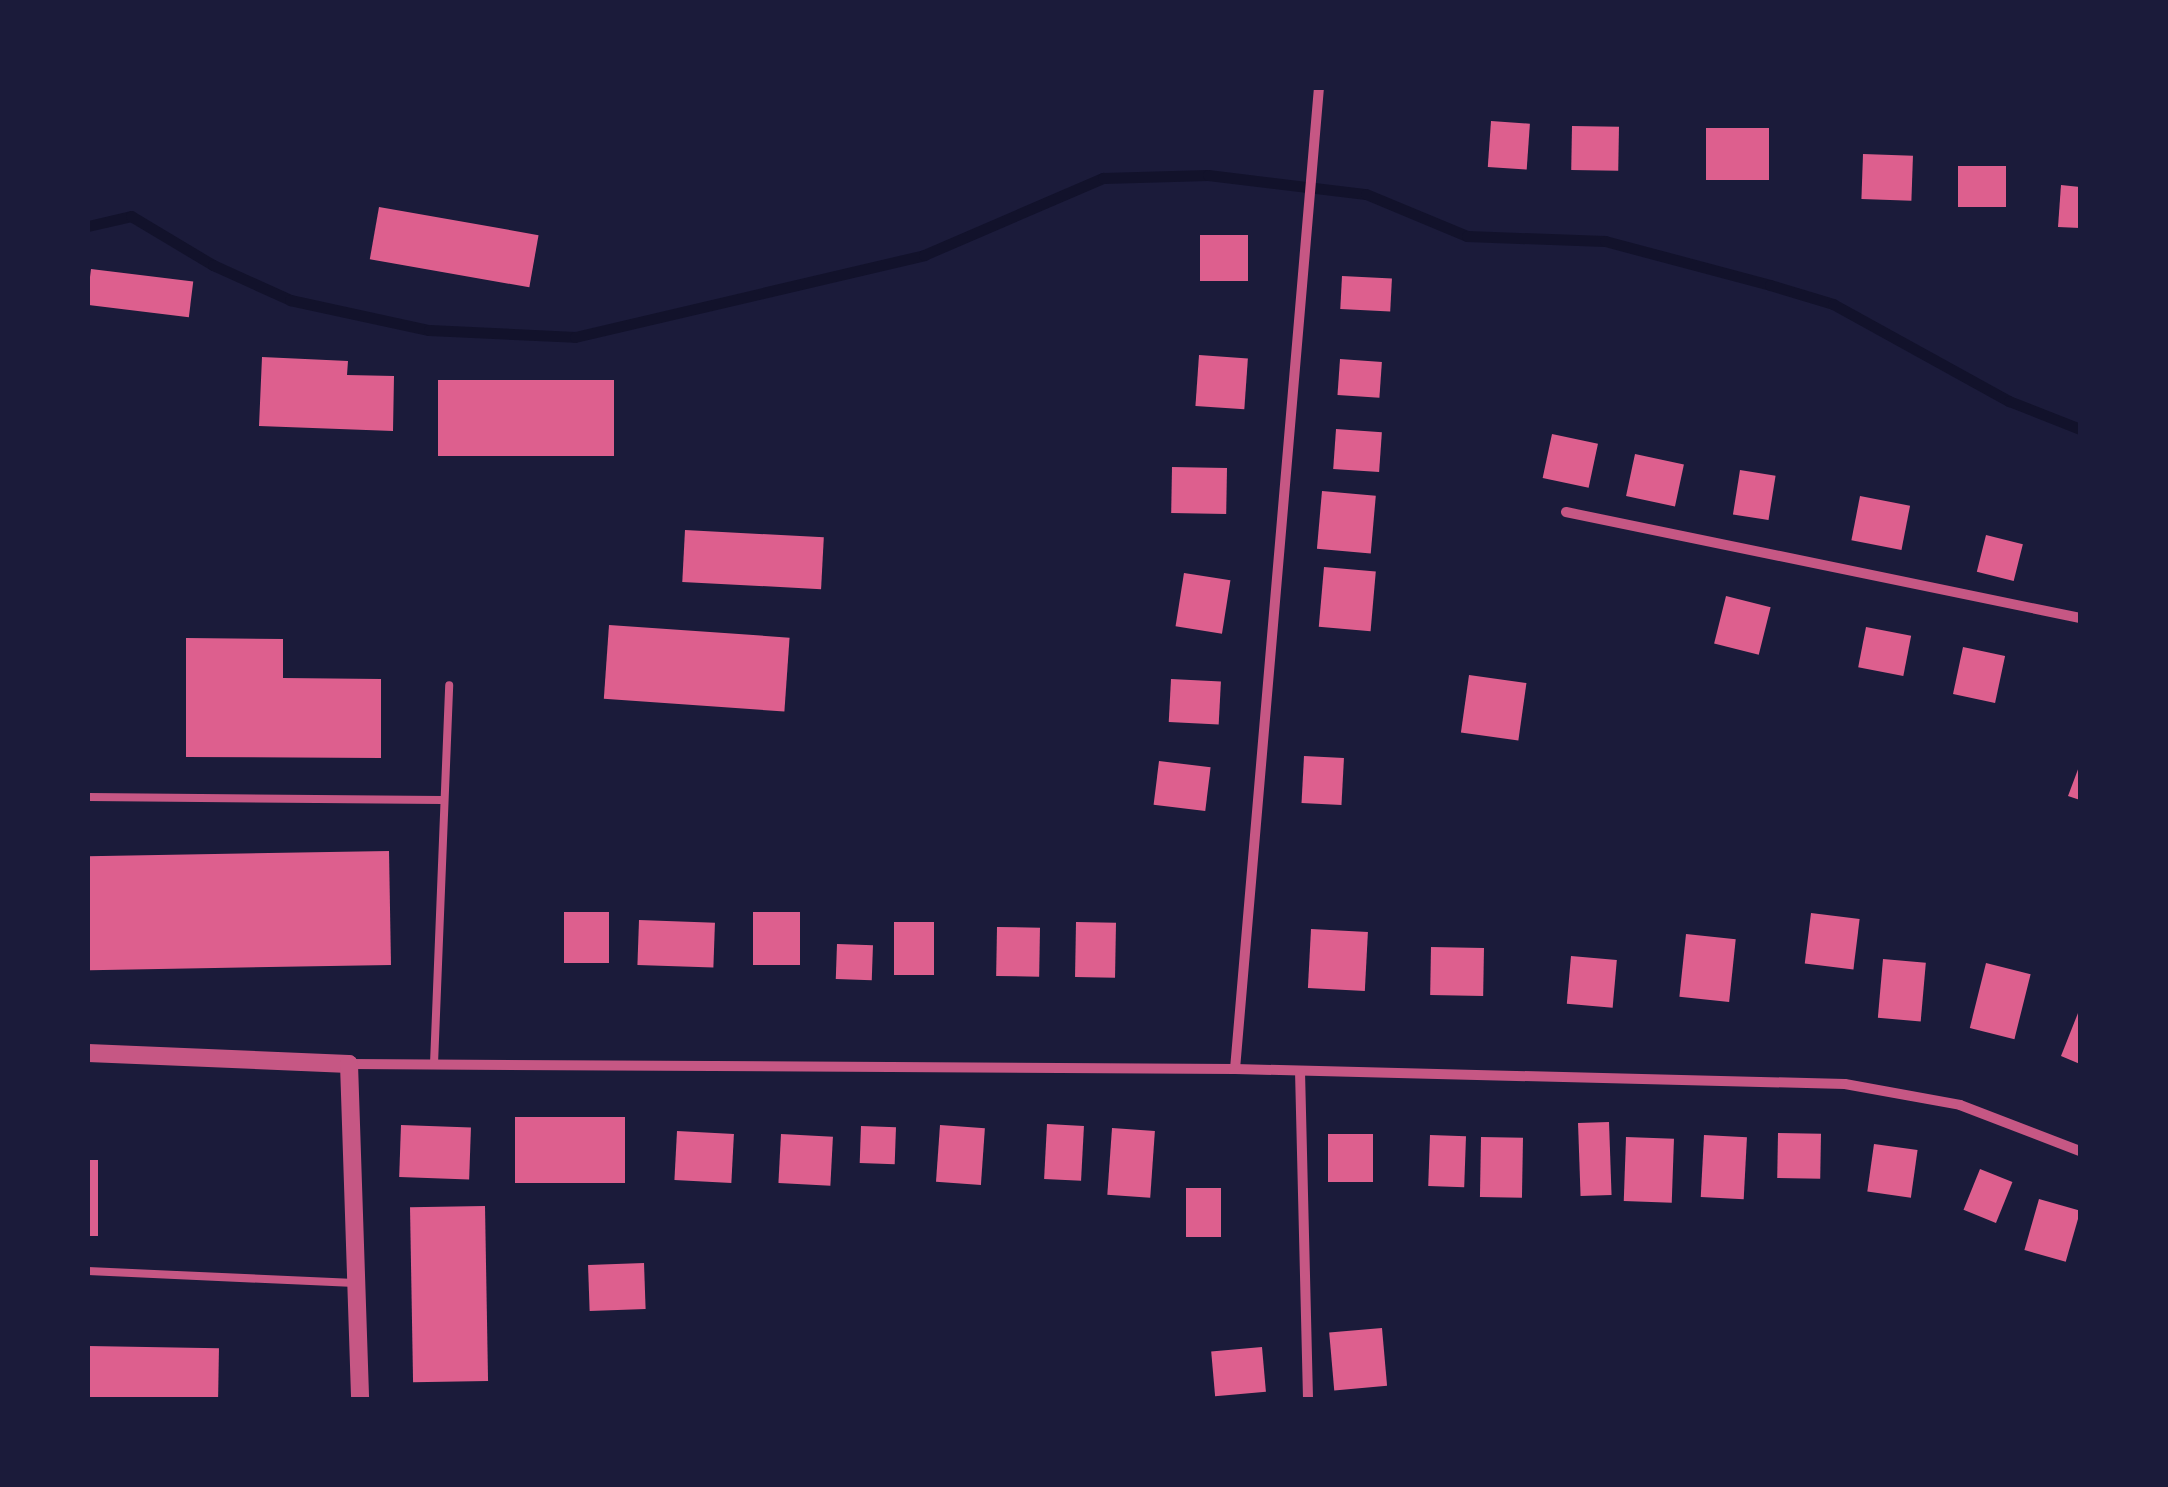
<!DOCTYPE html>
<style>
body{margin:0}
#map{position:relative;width:2168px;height:1487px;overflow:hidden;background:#1b1b3a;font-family:"Work Sans",sans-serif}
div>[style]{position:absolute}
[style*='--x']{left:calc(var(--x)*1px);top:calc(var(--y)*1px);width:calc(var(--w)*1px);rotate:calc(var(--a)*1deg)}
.stream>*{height:11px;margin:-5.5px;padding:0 5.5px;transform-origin:5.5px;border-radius:5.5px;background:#12122b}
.building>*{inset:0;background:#dd5f8e;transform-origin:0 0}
.service>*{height:8px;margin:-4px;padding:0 4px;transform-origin:4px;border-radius:4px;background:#c65784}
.minor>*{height:10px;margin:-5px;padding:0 5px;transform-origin:5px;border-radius:5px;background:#c65784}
.tertiary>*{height:18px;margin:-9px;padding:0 9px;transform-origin:9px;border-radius:9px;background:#c65784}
span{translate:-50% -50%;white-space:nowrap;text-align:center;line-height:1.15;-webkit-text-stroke:8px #1b1b3a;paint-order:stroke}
.frame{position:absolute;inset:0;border:90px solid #1b1b3a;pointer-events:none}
</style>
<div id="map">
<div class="stream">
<i style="--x:88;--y:226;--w:44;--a:-13.1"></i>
<i style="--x:131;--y:216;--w:96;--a:30.9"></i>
<i style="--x:213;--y:265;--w:85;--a:24.4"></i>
<i style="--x:290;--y:300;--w:142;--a:12.2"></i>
<i style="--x:429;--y:330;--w:146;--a:2.7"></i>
<i style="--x:575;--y:337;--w:359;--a:-13.2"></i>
<i style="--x:924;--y:255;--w:195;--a:-23.3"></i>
<i style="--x:1103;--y:178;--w:105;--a:-1.6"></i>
<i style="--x:1208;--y:175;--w:159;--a:6.9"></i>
<i style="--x:1366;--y:194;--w:109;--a:22.6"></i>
<i style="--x:1467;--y:236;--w:138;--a:2.1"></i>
<i style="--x:1605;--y:241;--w:171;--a:14.9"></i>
<i style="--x:1770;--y:285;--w:66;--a:16.8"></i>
<i style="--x:1833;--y:304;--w:201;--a:28.9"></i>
<i style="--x:2009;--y:401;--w:76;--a:21.5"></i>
</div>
<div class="building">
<i style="left:1491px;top:121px;width:39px;height:46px;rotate:4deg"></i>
<i style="left:1572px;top:126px;width:47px;height:44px;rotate:1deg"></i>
<i style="left:1706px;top:128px;width:63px;height:52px"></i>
<i style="left:1863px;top:154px;width:50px;height:45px;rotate:2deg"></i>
<i style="left:1958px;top:166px;width:48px;height:41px"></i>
<i style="clip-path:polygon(2061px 185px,2080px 187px,2080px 228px,2058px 227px)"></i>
<i style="left:379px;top:207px;width:162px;height:53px;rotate:10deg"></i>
<i style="left:1248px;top:235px;width:46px;height:48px;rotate:90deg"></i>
<i style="left:91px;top:269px;width:103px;height:36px;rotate:7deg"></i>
<i style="left:1342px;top:276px;width:50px;height:33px;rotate:3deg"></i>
<i style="left:1199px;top:355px;width:49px;height:51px;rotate:4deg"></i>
<i style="clip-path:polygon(262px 357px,348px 361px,347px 375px,394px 376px,393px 431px,259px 426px)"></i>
<i style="left:1340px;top:359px;width:42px;height:36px;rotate:4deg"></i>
<i style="left:438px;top:380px;width:176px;height:76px"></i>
<i style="left:1336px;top:429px;width:46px;height:40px;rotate:4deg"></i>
<i style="left:1552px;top:434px;width:47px;height:45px;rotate:12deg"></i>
<i style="left:1635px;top:454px;width:50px;height:43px;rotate:12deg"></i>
<i style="left:1172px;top:467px;width:55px;height:46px;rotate:1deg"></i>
<i style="left:1740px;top:470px;width:36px;height:45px;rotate:9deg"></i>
<i style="left:1322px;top:491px;width:54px;height:58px;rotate:5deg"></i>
<i style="left:1860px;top:496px;width:51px;height:45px;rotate:11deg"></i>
<i style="left:685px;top:530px;width:139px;height:52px;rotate:3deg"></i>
<i style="left:1986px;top:535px;width:38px;height:38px;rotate:14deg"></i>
<i style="left:1324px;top:567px;width:52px;height:60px;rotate:5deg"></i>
<i style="left:1184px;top:573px;width:47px;height:54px;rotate:9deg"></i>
<i style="left:1726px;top:596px;width:46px;height:49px;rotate:14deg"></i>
<i style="left:609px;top:625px;width:181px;height:74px;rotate:4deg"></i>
<i style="left:1866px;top:627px;width:46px;height:41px;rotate:11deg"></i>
<i style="clip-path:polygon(186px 638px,283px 639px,283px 678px,381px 679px,381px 758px,186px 757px)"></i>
<i style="left:1963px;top:647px;width:43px;height:48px;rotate:12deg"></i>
<i style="left:1469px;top:675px;width:58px;height:58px;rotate:8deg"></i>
<i style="left:1171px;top:679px;width:50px;height:43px;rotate:3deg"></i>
<i style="left:1304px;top:756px;width:40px;height:47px;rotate:3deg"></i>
<i style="left:1159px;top:761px;width:52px;height:44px;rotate:7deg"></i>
<i style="clip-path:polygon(2080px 764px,2080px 800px,2068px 796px)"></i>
<i style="left:389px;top:851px;width:114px;height:301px;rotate:89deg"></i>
<i style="left:564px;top:912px;width:45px;height:51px"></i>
<i style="left:753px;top:912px;width:47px;height:53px"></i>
<i style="left:1811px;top:913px;width:49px;height:51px;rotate:7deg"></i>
<i style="left:639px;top:920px;width:76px;height:45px;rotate:2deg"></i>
<i style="left:894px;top:922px;width:40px;height:53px"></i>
<i style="left:1076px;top:922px;width:40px;height:55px;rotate:1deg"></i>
<i style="left:997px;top:927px;width:43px;height:49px;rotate:1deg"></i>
<i style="left:1311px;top:929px;width:57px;height:59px;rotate:3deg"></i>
<i style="left:1686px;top:934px;width:50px;height:63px;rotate:6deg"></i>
<i style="left:837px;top:944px;width:36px;height:35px;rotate:2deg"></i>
<i style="left:1431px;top:947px;width:53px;height:48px;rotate:1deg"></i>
<i style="left:1571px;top:956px;width:46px;height:48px;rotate:5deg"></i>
<i style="left:1883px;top:959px;width:43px;height:59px;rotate:5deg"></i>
<i style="left:1986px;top:963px;width:46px;height:67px;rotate:14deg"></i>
<i style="clip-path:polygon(2080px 1008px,2080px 1064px,2061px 1056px)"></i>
<i style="left:515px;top:1117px;width:110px;height:66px"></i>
<i style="left:1609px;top:1122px;width:73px;height:31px;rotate:88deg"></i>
<i style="left:1047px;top:1124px;width:37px;height:55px;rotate:3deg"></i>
<i style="left:401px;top:1125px;width:70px;height:52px;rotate:2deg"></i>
<i style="left:940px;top:1125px;width:45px;height:57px;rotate:4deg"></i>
<i style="left:861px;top:1126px;width:35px;height:37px;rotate:2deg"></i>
<i style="left:1112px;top:1128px;width:43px;height:67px;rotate:4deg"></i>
<i style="left:677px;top:1131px;width:57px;height:49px;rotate:3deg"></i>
<i style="left:1778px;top:1133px;width:43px;height:45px;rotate:1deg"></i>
<i style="left:781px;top:1134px;width:52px;height:49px;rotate:3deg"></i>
<i style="left:1328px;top:1134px;width:45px;height:48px"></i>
<i style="left:1430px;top:1135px;width:36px;height:51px;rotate:2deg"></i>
<i style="left:1704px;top:1135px;width:43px;height:62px;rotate:3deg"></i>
<i style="left:1481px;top:1137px;width:42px;height:60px;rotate:1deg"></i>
<i style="left:1626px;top:1137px;width:48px;height:64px;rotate:2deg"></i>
<i style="left:1874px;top:1144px;width:44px;height:48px;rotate:8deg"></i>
<i style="left:88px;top:1160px;width:10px;height:76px"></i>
<i style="left:1980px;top:1169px;width:35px;height:44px;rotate:22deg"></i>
<i style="left:1186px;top:1188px;width:35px;height:49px"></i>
<i style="left:2039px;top:1199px;width:43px;height:53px;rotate:16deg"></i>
<i style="left:485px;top:1206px;width:175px;height:75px;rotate:89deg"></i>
<i style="left:644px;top:1263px;width:46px;height:56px;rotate:88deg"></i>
<i style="left:1382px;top:1328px;width:58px;height:53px;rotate:85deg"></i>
<i style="left:88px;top:1346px;width:131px;height:54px;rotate:1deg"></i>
<i style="left:1262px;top:1347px;width:45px;height:51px;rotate:85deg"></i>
</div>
<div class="service">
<i style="--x:88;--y:797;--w:354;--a:0.5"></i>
<i style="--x:434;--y:1064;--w:379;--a:-87.7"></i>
<i style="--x:88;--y:1271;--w:267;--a:2.6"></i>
</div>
<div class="minor">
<i style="--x:1566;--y:512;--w:525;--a:11.65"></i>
<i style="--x:349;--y:1064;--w:886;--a:0.32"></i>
<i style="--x:1235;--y:1069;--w:610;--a:1.41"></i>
<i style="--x:1845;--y:1084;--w:117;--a:10.3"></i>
<i style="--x:1960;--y:1105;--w:129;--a:21"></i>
<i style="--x:1235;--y:1069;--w:985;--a:-85.11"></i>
<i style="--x:1300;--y:1071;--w:329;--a:88.6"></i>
</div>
<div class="tertiary">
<i style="--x:88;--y:1053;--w:261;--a:2.4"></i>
<i style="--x:349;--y:1064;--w:336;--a:88.1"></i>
</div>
<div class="frame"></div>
</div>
